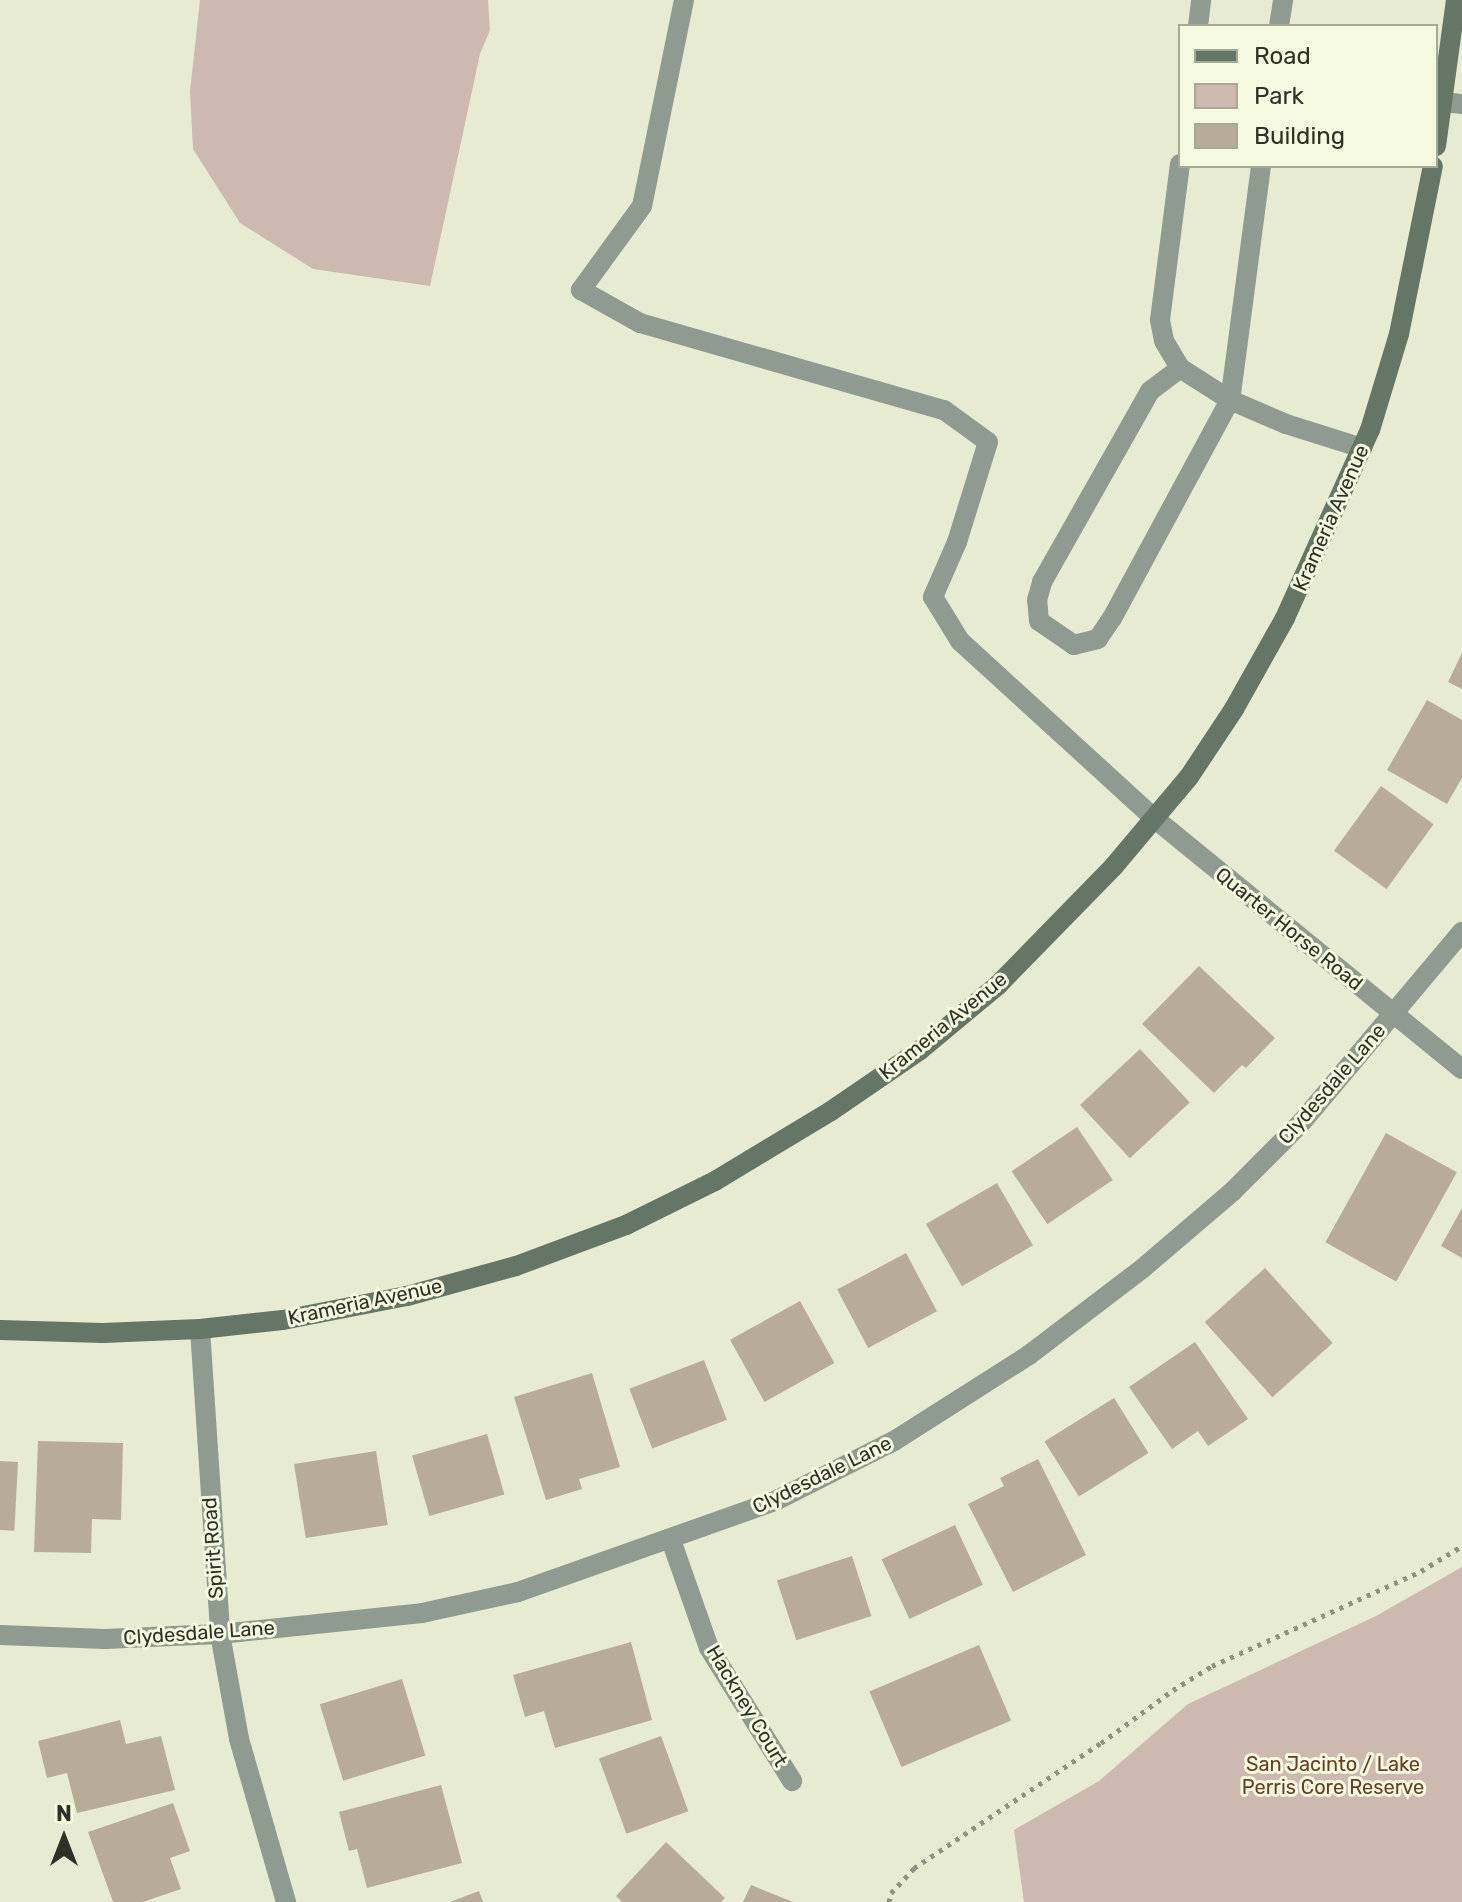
<!DOCTYPE html>
<style>
body{margin:0}
#map{position:relative;width:1462px;height:1902px;overflow:hidden;background:#e7ebd2;font-family:Rubik,sans-serif}
div>[style]{position:absolute}
[style*='--x']{left:calc(var(--x)*1px);top:calc(var(--y)*1px);width:calc(var(--w)*1px);rotate:calc(var(--a)*1deg)}
.green>*{inset:0;background:#ceb9b0}
.building>*{inset:0;background:#b9ac96;transform-origin:0 0}
.path>*{height:5px;margin-top:-2.5px;transform-origin:0;background:repeating-linear-gradient(90deg,#8f9280 0 4px,transparent 0 10px)}
.lane>*{height:20px;margin:-10px;padding:0 10px;transform-origin:10px;border-radius:10px;background:#8f9a90}
.street>*{height:20px;margin:-10px;padding:0 10px;transform-origin:10px;border-radius:10px;background:#8f9a90}
.secondary>*{height:20px;margin:-10px;padding:0 10px;transform-origin:10px;border-radius:10px;background:#657566}
span{translate:-50% -50%;white-space:nowrap;text-align:center;line-height:1.15;-webkit-text-stroke:6px #f5f9df;paint-order:stroke}
.street-label{font-size:20px;color:#2f3027}
.park-label{font-size:20px;color:#693c24}
.legend{position:absolute;left:1178px;top:24px;width:260px;height:144px;box-sizing:border-box;background:#f5f9df;border:2px solid #a6a995;margin:0;padding:10px 14px;list-style:none;font-size:24px;color:#2f3027}
.legend li{display:flex;align-items:center;gap:16px;height:40px}
.legend b{width:40px;border:2px solid #a6a995}
.north{position:absolute;left:24px;top:1798px;width:80px;height:80px;-webkit-text-stroke:6px #f5f9df;paint-order:stroke;rotate:0deg;font-size:22px;font-weight:700;line-height:32px;text-align:center;color:#2f3027}
.north::after{content:'';display:block;margin:auto;width:28px;height:36px;background:#2f3027;clip-path:polygon(50% 0,100% 100%,50% 72%,0 100%)}
</style>
<div id="map">
<div class="green">
<i style="clip-path:polygon(200px 0,488px 0,490px 30px,480px 54px,430px 286px,313px 269px,240px 223px,193px 149px,190px 91px)"></i>
<i style="clip-path:polygon(1462px 1567px,1462px 1902px,1024px 1902px,1014px 1830px,1099px 1781px,1188px 1704px,1376px 1616px)"></i>
</div>
<div class="building">
<i style="clip-path:polygon(1462px 653px,1462px 689px,1448px 682px)"></i>
<i style="clip-path:polygon(1427px 700px,1462px 720px,1462px 778px,1447px 804px,1387px 770px)"></i>
<i style="left:1381px;top:786px;width:65px;height:80px;rotate:36deg"></i>
<i style="clip-path:polygon(1199px 966px,1275px 1038px,1246px 1068px,1242px 1065px,1214px 1093px,1142px 1024px)"></i>
<i style="left:1140px;top:1049px;width:73px;height:82px;rotate:47deg"></i>
<i style="left:1077px;top:1127px;width:64px;height:79px;rotate:56deg"></i>
<i style="left:1386px;top:1133px;width:81px;height:125px;rotate:29deg"></i>
<i style="left:997px;top:1183px;width:72px;height:82px;rotate:60deg"></i>
<i style="clip-path:polygon(1462px 1208px,1462px 1258px,1441px 1246px)"></i>
<i style="left:906px;top:1253px;width:66px;height:78px;rotate:62deg"></i>
<i style="left:1265px;top:1268px;width:101px;height:81px;rotate:48deg"></i>
<i style="left:800px;top:1301px;width:71px;height:80px;rotate:61deg"></i>
<i style="clip-path:polygon(1195px 1342px,1248px 1419px,1208px 1446px,1198px 1431px,1172px 1449px,1129px 1387px)"></i>
<i style="left:704px;top:1360px;width:64px;height:80px;rotate:69deg"></i>
<i style="clip-path:polygon(592px 1373px,620px 1467px,579px 1479px,582px 1489px,546px 1500px,514px 1397px)"></i>
<i style="left:1114px;top:1398px;width:65px;height:82px;rotate:58deg"></i>
<i style="left:487px;top:1434px;width:63px;height:78px;rotate:74deg"></i>
<i style="clip-path:polygon(38px 1441px,123px 1443px,121px 1520px,92px 1519px,91px 1553px,34px 1552px)"></i>
<i style="left:376px;top:1451px;width:75px;height:83px;rotate:81deg"></i>
<i style="clip-path:polygon(1038px 1459px,1086px 1555px,1013px 1592px,968px 1504px,1004px 1486px,1000px 1478px)"></i>
<i style="left:0;top:1461px;width:18px;height:69px;rotate:3deg"></i>
<i style="left:955px;top:1525px;width:66px;height:81px;rotate:65deg"></i>
<i style="left:852px;top:1556px;width:63px;height:79px;rotate:72deg"></i>
<i style="clip-path:polygon(631px 1642px,652px 1720px,555px 1748px,544px 1711px,525px 1717px,513px 1675px)"></i>
<i style="left:979px;top:1645px;width:82px;height:119px;rotate:67deg"></i>
<i style="left:402px;top:1679px;width:80px;height:86px;rotate:73deg"></i>
<i style="clip-path:polygon(120px 1720px,126px 1744px,161px 1736px,175px 1790px,77px 1813px,67px 1773px,47px 1778px,38px 1741px)"></i>
<i style="left:661px;top:1736px;width:80px;height:66px;rotate:70deg"></i>
<i style="clip-path:polygon(441px 1785px,462px 1863px,367px 1888px,357px 1849px,349px 1851px,339px 1812px)"></i>
<i style="clip-path:polygon(173px 1803px,190px 1851px,170px 1858px,181px 1889px,143px 1902px,113px 1902px,88px 1832px)"></i>
<i style="clip-path:polygon(666px 1842px,725px 1898px,721px 1902px,622px 1902px,616px 1896px)"></i>
<i style="clip-path:polygon(751px 1885px,793px 1902px,743px 1902px)"></i>
<i style="clip-path:polygon(479px 1891px,483px 1902px,450px 1902px)"></i>
</div>
<div class="path">
<i style="--x:889;--y:1902;--w:9;--a:-77"></i>
<i style="--x:891;--y:1893;--w:34;--a:-47"></i>
<i style="--x:914;--y:1868;--w:225;--a:-33.8"></i>
<i style="--x:1101;--y:1743;--w:89;--a:-36.4"></i>
<i style="--x:1173;--y:1690;--w:46;--a:-31.6"></i>
<i style="--x:1212;--y:1666;--w:230;--a:-24.4"></i>
<i style="--x:1421;--y:1571;--w:48;--a:-31.4"></i>
</div>
<div class="lane">
<i style="--x:684;--y:0;--w:210;--a:101.5"></i>
<i style="--x:642;--y:206;--w:104;--a:126"></i>
<i style="--x:581;--y:290;--w:68;--a:29.2"></i>
<i style="--x:640;--y:323;--w:316;--a:16"></i>
<i style="--x:944;--y:410;--w:54;--a:36"></i>
<i style="--x:988;--y:442;--w:105;--a:107.2"></i>
<i style="--x:957;--y:542;--w:60;--a:113.6"></i>
<i style="--x:933;--y:597;--w:52;--a:58.5"></i>
<i style="--x:960;--y:641;--w:263;--a:42.4"></i>
<i style="--x:1198;--y:26;--w:26;--a:-83"></i>
<i style="--x:1279;--y:26;--w:26;--a:-81"></i>
<i style="--x:1180;--y:164;--w:157;--a:97.3"></i>
<i style="--x:1160;--y:320;--w:21;--a:79"></i>
<i style="--x:1164;--y:341;--w:31;--a:59"></i>
<i style="--x:1180;--y:368;--w:59;--a:32.6"></i>
<i style="--x:1230;--y:400;--w:248;--a:118.4"></i>
<i style="--x:1112;--y:618;--w:25;--a:124"></i>
<i style="--x:1098;--y:639;--w:25;--a:166"></i>
<i style="--x:1074;--y:645;--w:42;--a:-145.6"></i>
<i style="--x:1039;--y:621;--w:21;--a:-95"></i>
<i style="--x:1037;--y:600;--w:19;--a:-74"></i>
<i style="--x:1042;--y:582;--w:219;--a:-60.5"></i>
<i style="--x:1150;--y:391;--w:38;--a:-37"></i>
<i style="--x:1261;--y:166;--w:236;--a:97.5"></i>
<i style="--x:1230;--y:400;--w:61;--a:23.2"></i>
<i style="--x:1286;--y:424;--w:80;--a:17.5"></i>
</div>
<div class="street">
<i style="--x:1443;--y:102;--w:19;--a:6"></i>
<i style="--x:1154;--y:818;--w:397;--a:39.2"></i>
<i style="--x:200;--y:1329;--w:306;--a:86.2"></i>
<i style="--x:220;--y:1634;--w:107;--a:79.7"></i>
<i style="--x:239;--y:1739;--w:170;--a:73.9"></i>
<i style="--x:671;--y:1540;--w:114;--a:70.6"></i>
<i style="--x:709;--y:1648;--w:157;--a:58"></i>
<i style="--x:0;--y:1635;--w:105;--a:2.2"></i>
<i style="--x:105;--y:1639;--w:115;--a:-2.5"></i>
<i style="--x:220;--y:1634;--w:203;--a:-5.9"></i>
<i style="--x:422;--y:1613;--w:98;--a:-12.3"></i>
<i style="--x:518;--y:1592;--w:273;--a:-19.5"></i>
<i style="--x:775;--y:1501;--w:133;--a:-26.8"></i>
<i style="--x:894;--y:1441;--w:160;--a:-32.5"></i>
<i style="--x:1029;--y:1355;--w:143;--a:-37.3"></i>
<i style="--x:1143;--y:1268;--w:118;--a:-40.5"></i>
<i style="--x:1233;--y:1191;--w:96;--a:-45"></i>
<i style="--x:1301;--y:1123;--w:250;--a:-49.9"></i>
</div>
<div class="secondary">
<i style="--x:1436;--y:146;--w:147;--a:-82.2"></i>
<i style="--x:0;--y:1330;--w:103;--a:1.7"></i>
<i style="--x:103;--y:1333;--w:97;--a:-2.4"></i>
<i style="--x:200;--y:1329;--w:83;--a:-6.2"></i>
<i style="--x:283;--y:1320;--w:126;--a:-11"></i>
<i style="--x:407;--y:1296;--w:113;--a:-15.4"></i>
<i style="--x:516;--y:1266;--w:117;--a:-20.4"></i>
<i style="--x:626;--y:1225;--w:99;--a:-26.3"></i>
<i style="--x:715;--y:1181;--w:135;--a:-31.1"></i>
<i style="--x:831;--y:1111;--w:108;--a:-34.4"></i>
<i style="--x:920;--y:1050;--w:102;--a:-39.8"></i>
<i style="--x:998;--y:985;--w:166;--a:-45.7"></i>
<i style="--x:1114;--y:866;--w:116;--a:-49.9"></i>
<i style="--x:1189;--y:777;--w:82;--a:-56.5"></i>
<i style="--x:1234;--y:709;--w:104;--a:-60.7"></i>
<i style="--x:1285;--y:618;--w:206;--a:-65.7"></i>
<i style="--x:1370;--y:430;--w:100;--a:-73.2"></i>
<i style="--x:1399;--y:334;--w:171;--a:-78.6"></i>
</div>
<div class="street-label">
<span style="left:1331px;top:518px;rotate:-66deg">Krameria Avenue</span>
<span style="left:1289px;top:929px;rotate:39deg">Quarter Horse Road</span>
<span style="left:943px;top:1026px;rotate:-39deg">Krameria Avenue</span>
<span style="left:1332px;top:1084px;rotate:-49deg">Clydesdale Lane</span>
<span style="left:365px;top:1302px;rotate:-12deg">Krameria Avenue</span>
<span style="left:822px;top:1475px;rotate:-26deg">Clydesdale Lane</span>
<span style="left:213px;top:1548px;rotate:-94deg">Spirit Road</span>
<span style="left:199px;top:1633px;rotate:-4deg">Clydesdale Lane</span>
<span style="left:747px;top:1706px;rotate:59deg">Hackney Court</span>
</div>
<div class="park-label">
<span style="left:1333px;top:1776px">San Jacinto / Lake<br>Perris Core Reserve</span>
</div>
<ul class="legend">
<li><b style="height:10px;background:#657566"></b>Road</li>
<li><b style="height:22px;background:#ceb9b0"></b>Park</li>
<li><b style="height:22px;background:#b9ac96"></b>Building</li>
</ul>
<div class="north">N</div>
</div>
